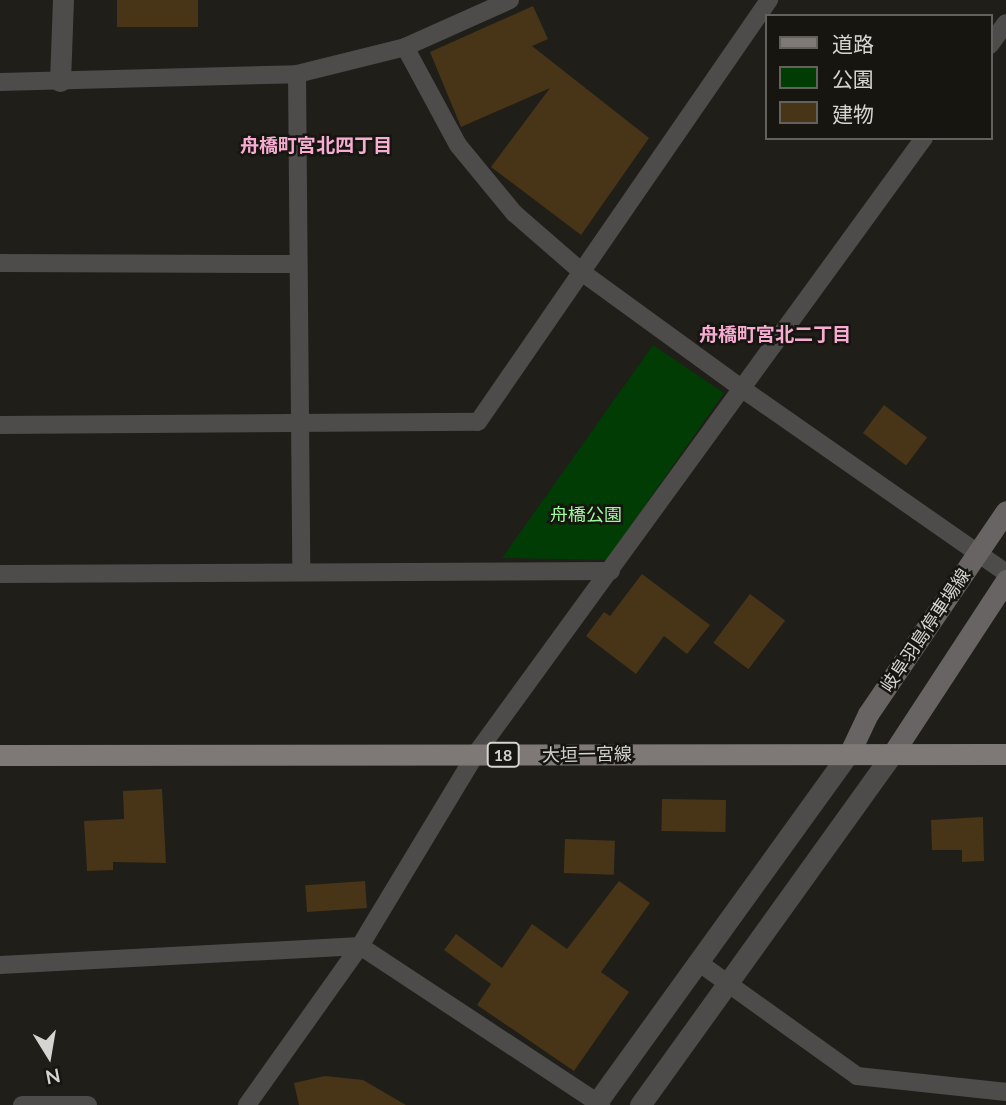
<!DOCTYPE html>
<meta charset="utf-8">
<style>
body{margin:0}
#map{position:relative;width:1006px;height:1105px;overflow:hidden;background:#1f1e19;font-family:Lato,"Noto Sans JP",sans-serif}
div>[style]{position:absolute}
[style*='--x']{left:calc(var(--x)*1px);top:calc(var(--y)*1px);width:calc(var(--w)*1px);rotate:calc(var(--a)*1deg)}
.green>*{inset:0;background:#003c04}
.building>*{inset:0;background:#483518;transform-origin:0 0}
.minor>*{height:18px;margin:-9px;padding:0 9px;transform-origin:9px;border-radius:9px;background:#4e4b4b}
.tertiary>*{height:21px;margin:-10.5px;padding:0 10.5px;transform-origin:10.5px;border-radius:10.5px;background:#4e4b4b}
.secondary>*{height:21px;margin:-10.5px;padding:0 10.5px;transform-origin:10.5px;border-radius:10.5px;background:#696464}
.primary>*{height:21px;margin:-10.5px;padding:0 10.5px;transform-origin:10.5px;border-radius:10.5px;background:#7e7877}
span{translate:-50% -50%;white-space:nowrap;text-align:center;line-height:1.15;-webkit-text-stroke:5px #161510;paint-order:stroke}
.shield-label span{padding:2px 5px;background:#161510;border:2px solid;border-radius:5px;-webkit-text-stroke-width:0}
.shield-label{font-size:16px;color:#d5d4d0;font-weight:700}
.park-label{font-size:18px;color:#9dfd9b}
.street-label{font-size:18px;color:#d5d4d0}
.neighbourhood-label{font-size:19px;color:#f7acd2;font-weight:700}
.legend{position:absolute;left:765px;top:14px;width:228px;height:126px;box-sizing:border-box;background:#161510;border:2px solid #62615d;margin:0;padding:9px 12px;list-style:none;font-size:21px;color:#d5d4d0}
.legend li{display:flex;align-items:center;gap:14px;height:35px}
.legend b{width:35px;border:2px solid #62615d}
.north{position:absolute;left:14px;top:1021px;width:70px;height:70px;-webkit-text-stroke:5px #161510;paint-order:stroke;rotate:169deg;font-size:19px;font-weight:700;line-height:28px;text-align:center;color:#d5d4d0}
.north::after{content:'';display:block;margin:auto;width:24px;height:32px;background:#d5d4d0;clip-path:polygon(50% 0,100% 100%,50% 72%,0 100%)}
</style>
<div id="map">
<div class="green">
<i style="clip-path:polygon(653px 345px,724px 393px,607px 560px,502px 558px)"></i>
</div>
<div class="building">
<i style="left:117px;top:0;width:81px;height:27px"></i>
<i style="clip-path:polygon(533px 6px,548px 39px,532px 46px,649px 138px,581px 235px,491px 167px,550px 88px,461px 127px,430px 52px)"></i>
<i style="left:884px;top:405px;width:54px;height:35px;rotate:37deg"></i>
<i style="clip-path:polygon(642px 574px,710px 625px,687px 654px,664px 636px,636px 674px,586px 636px,604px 612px,610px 616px)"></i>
<i style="left:750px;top:594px;width:44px;height:61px;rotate:37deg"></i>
<i style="clip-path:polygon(162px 789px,166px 863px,113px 862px,113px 870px,87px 871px,84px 821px,124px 819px,123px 791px)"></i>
<i style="left:662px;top:799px;width:64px;height:32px;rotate:1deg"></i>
<i style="clip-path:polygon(983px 817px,984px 861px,962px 862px,962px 850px,932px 850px,931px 820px)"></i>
<i style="left:565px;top:839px;width:50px;height:34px;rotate:2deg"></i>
<i style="left:365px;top:881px;width:27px;height:60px;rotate:86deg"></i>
<i style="clip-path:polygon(619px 881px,650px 903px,601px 972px,629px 992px,574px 1071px,477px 1005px,491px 984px,444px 950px,456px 934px,502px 968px,532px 924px,567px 949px)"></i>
<i style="clip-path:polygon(325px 1076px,363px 1080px,406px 1105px,299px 1105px,294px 1083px)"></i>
</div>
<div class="minor">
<i style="--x:990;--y:45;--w:27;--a:-54"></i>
<i style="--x:405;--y:47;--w:111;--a:61.6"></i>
<i style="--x:458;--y:145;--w:88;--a:50.5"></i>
<i style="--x:514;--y:213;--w:91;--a:41"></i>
<i style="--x:583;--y:273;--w:199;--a:36"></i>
<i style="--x:744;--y:390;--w:320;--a:34.9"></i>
<i style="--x:297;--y:74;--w:498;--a:89.5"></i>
<i style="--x:0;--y:82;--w:297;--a:-1.5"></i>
<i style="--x:297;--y:74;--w:111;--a:-14"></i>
<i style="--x:405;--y:47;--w:115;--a:-24.1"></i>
<i style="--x:0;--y:263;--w:298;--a:0.2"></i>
<i style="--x:0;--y:425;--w:478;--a:-0.4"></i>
<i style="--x:478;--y:422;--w:513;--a:-55.41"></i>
<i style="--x:0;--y:574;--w:611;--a:-0.28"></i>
<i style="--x:698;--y:962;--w:196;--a:35.6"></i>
<i style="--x:857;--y:1076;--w:150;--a:6.1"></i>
<i style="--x:0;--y:965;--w:361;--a:-3"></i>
<i style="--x:360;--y:946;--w:289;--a:33.4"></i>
<i style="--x:22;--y:1105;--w:66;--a:0"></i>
<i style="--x:247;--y:1105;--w:195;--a:-54.6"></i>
<i style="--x:360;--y:946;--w:223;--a:-58.9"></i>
<i style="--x:475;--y:755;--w:763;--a:-53.96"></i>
</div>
<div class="tertiary">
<i style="--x:60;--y:81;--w:81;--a:-87.9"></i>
<i style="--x:595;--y:1105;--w:435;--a:-54.2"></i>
<i style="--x:640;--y:1105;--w:433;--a:-54.3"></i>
</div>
<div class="secondary">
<i style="--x:850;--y:752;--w:42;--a:-64.7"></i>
<i style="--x:868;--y:714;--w:245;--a:-55.8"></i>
<i style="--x:893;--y:753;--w:207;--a:-56.8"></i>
</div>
<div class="primary">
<i style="--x:0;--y:755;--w:1006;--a:-0.06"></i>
</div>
<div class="shield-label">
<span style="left:503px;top:755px">18</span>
</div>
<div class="park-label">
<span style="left:586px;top:514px">舟橋公園</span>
</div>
<div class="street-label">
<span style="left:925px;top:630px;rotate:-56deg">岐阜羽島停車場線</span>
<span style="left:587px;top:754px;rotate:-1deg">大垣一宮線</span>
</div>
<div class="neighbourhood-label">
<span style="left:316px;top:145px">舟橋町宮北四丁目</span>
<span style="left:775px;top:334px">舟橋町宮北二丁目</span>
</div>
<ul class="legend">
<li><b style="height:9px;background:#7e7877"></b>道路</li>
<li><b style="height:19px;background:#003c04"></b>公園</li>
<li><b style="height:19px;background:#483518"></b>建物</li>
</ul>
<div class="north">N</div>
</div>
